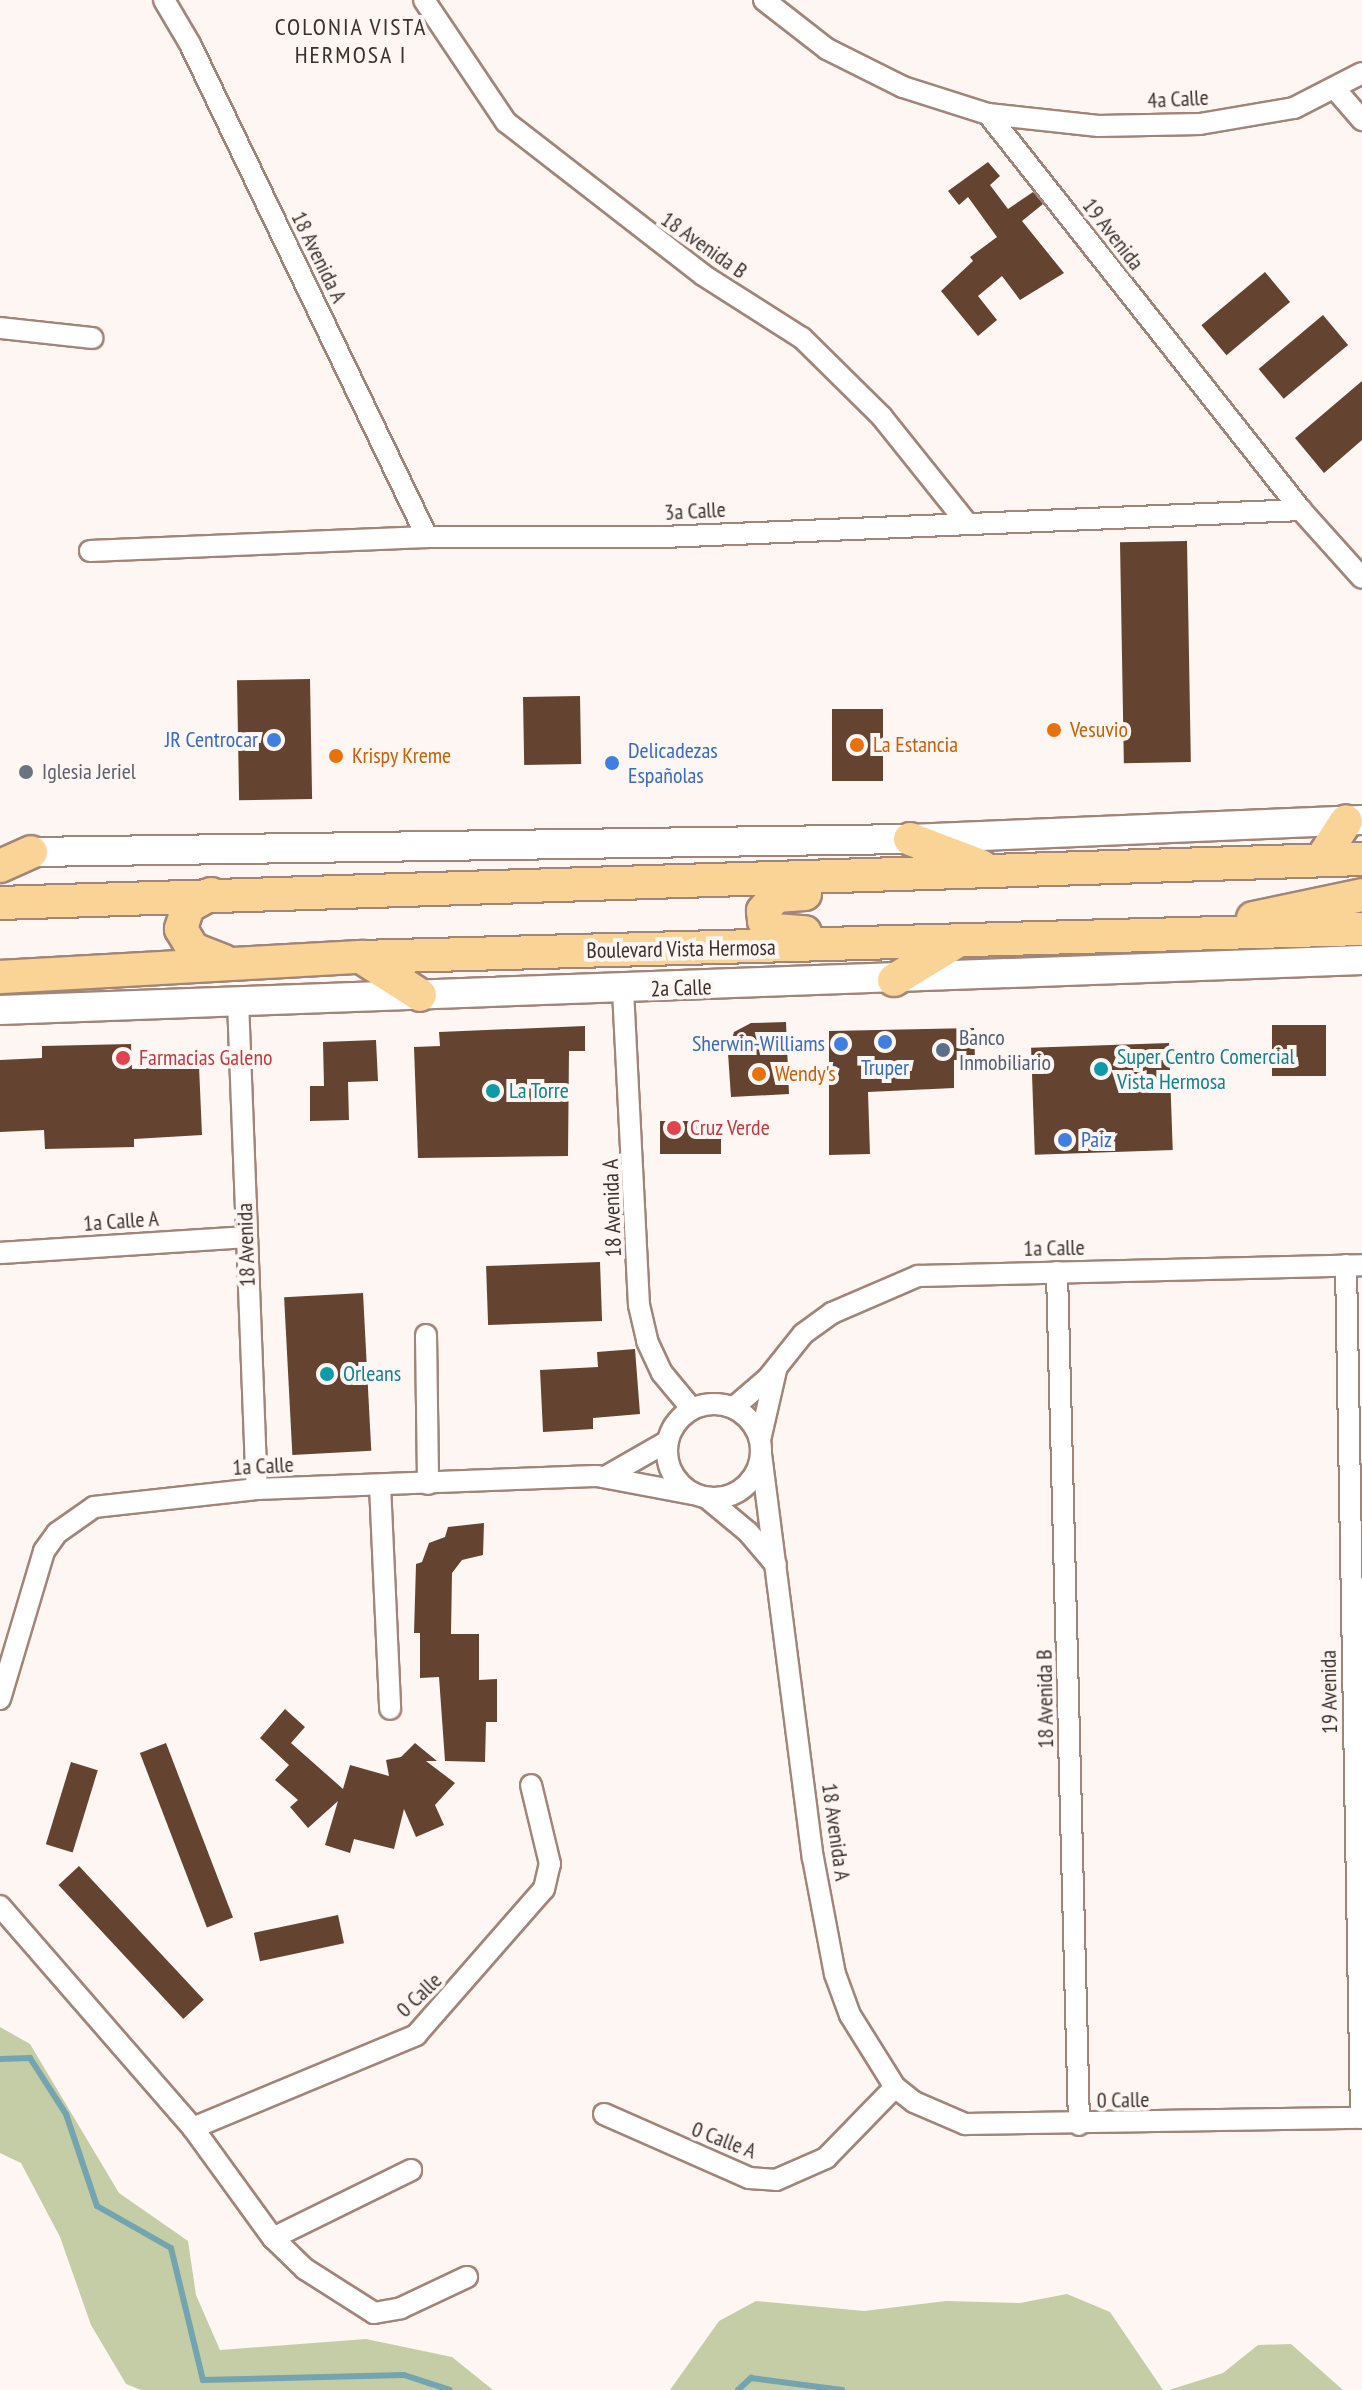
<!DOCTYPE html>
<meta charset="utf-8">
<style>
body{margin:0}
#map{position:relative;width:1362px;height:2390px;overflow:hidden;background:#fdf6f3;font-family:"PT Sans Narrow",sans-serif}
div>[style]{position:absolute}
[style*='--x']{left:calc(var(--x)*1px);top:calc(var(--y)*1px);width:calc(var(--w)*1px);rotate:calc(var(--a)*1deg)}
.forest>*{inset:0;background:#c4cda5}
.stream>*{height:6px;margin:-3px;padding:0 3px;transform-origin:3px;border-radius:3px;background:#73a4af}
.building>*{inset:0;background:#644331;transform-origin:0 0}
.roads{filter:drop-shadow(2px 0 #a28579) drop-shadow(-2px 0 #a28579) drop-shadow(0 2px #a28579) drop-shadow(0 -2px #a28579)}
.street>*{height:20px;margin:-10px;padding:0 10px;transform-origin:10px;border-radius:10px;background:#fff}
.street>.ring{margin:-10px;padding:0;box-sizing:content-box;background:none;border:20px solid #fff;border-radius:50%}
.secondary>*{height:28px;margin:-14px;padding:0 14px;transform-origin:14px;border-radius:14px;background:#fff}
.primary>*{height:32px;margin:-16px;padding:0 16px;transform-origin:16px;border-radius:16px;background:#fad497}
.dots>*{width:22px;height:22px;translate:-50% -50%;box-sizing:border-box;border:4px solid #fdf6f3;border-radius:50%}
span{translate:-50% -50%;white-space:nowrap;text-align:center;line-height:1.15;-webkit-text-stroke:8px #fdf6f3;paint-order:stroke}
.street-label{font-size:22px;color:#3c302b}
.food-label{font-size:22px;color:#c56008}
.left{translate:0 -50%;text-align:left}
.shop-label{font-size:22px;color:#366cbe}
.right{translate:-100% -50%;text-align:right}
.worship-label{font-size:22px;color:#5b616d}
.service-label{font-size:22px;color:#4e5e75}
.culture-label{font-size:22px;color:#0d838f}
.health-label{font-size:22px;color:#be3a42}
.neighbourhood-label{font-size:24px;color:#3c302b;letter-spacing:2px}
</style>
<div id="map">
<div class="forest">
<i style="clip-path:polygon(0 2027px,30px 2044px,119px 2193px,188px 2241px,196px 2295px,220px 2350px,366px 2339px,452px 2357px,493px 2390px,141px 2390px,126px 2384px,91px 2325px,60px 2237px,21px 2163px,0 2153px)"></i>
<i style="clip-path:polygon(1067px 2294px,1110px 2312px,1163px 2390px,670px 2390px,719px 2321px,756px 2301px,864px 2311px,946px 2301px,1020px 2303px)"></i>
<i style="clip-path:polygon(1291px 2344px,1343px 2390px,1169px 2390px,1223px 2373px,1258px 2345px)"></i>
</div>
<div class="stream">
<i style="--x:0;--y:2059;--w:30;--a:-2"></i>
<i style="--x:30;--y:2058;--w:67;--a:57.3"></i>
<i style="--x:66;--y:2114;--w:97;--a:71.4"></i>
<i style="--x:97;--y:2206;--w:85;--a:29.6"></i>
<i style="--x:171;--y:2248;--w:136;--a:76.4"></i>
<i style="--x:203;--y:2380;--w:201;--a:-1.4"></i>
<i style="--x:404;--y:2375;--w:48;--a:18.1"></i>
<i style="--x:738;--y:2390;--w:18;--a:-43"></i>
<i style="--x:751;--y:2378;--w:92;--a:7.5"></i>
</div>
<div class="building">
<i style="clip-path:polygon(988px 162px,1000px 176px,990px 185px,1008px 209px,1033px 192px,1043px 204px,1022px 221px,1064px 273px,1020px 300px,1002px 276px,978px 296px,997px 320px,978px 336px,941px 291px,973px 261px,970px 257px,997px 237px,968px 197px,959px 205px,948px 191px)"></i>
<i style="left:1265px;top:272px;width:39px;height:83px;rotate:50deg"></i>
<i style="left:1323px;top:315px;width:39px;height:84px;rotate:50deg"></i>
<i style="clip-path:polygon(1362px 381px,1362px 440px,1324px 473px,1295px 438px)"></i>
<i style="left:1187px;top:541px;width:221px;height:67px;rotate:89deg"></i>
<i style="left:310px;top:679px;width:120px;height:73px;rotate:89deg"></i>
<i style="left:580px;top:696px;width:68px;height:57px;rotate:89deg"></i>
<i style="left:883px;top:709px;width:72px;height:51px;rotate:90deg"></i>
<i style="clip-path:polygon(786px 1022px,789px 1094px,731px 1097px,728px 1053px,734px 1032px,751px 1023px)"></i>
<i style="left:1326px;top:1025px;width:51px;height:54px;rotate:90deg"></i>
<i style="clip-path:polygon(585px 1026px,585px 1051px,569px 1051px,568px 1156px,418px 1158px,414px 1047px,440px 1046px,439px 1032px)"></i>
<i style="clip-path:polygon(974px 1028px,975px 1060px,954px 1060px,954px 1088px,868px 1092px,870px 1154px,829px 1155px,829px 1031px)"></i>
<i style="clip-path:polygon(376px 1040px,378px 1081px,348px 1082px,349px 1120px,310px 1121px,310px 1086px,324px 1086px,323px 1042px)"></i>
<i style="left:1169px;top:1043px;width:107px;height:138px;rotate:88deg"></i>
<i style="clip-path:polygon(131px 1044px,132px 1069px,199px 1066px,202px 1135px,134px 1139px,134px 1147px,45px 1149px,44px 1130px,0 1132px,0 1060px,42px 1058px,42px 1046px)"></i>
<i style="left:660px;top:1121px;width:61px;height:33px"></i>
<i style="left:600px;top:1262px;width:59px;height:114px;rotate:88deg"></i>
<i style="left:363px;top:1293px;width:158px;height:79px;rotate:87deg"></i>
<i style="clip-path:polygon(635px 1349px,640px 1414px,593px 1418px,593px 1429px,543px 1432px,540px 1370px,598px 1367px,597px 1352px)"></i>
<i style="clip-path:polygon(484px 1523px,483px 1555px,462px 1560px,452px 1573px,451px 1634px,479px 1634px,479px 1680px,497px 1679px,497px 1722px,486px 1722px,485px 1762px,445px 1761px,439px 1677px,420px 1678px,420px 1633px,414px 1633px,416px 1564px,422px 1562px,429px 1543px,445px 1537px,448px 1527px)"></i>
<i style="clip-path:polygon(285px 1709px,305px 1727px,291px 1743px,343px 1789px,350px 1765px,389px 1776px,386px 1760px,401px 1757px,415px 1743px,437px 1761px,426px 1761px,455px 1783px,435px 1805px,444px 1825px,416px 1837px,404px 1809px,394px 1849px,354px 1839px,350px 1853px,325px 1845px,338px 1801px,308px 1828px,290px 1807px,298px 1800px,275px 1780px,289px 1765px,260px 1738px)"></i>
<i style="left:166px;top:1743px;width:187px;height:28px;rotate:69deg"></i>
<i style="left:71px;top:1762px;width:28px;height:86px;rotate:17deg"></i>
<i style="left:79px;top:1866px;width:183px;height:28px;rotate:47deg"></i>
<i style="left:338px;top:1915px;width:29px;height:86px;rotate:78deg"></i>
</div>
<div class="roads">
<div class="street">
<i style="--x:164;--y:0;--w:51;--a:59.4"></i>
<i style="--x:190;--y:44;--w:547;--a:64.32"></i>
<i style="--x:424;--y:0;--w:147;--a:56.1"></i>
<i style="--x:506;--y:122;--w:249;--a:37.8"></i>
<i style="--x:703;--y:275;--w:117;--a:32.5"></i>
<i style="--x:802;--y:338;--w:112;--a:44.6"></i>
<i style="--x:882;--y:417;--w:134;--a:51.3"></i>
<i style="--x:764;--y:0;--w:80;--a:37.9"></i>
<i style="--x:827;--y:49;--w:85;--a:26.6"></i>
<i style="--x:903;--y:87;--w:89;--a:17.6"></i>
<i style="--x:988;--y:114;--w:111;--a:6.2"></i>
<i style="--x:1098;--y:126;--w:102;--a:-1.1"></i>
<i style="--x:1200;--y:124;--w:95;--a:-9.7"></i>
<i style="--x:1294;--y:108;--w:76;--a:-27.2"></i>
<i style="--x:1336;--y:90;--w:40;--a:49"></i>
<i style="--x:988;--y:114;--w:505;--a:51.68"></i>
<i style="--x:1301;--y:510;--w:91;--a:48.1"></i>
<i style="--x:0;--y:328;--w:93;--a:6.2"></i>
<i style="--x:90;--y:551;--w:337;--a:-2.4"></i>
<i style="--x:427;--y:537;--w:236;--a:0"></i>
<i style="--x:663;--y:537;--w:639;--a:-2.42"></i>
<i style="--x:623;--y:990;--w:315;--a:87.1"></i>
<i style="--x:639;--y:1305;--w:37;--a:77"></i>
<i style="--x:647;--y:1341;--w:35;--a:65"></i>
<i style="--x:662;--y:1373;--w:47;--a:50.2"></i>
<i style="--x:238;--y:1001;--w:488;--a:87.8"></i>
<i style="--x:0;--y:1253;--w:246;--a:-3.7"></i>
<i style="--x:1346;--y:1265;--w:853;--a:88.99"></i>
<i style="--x:1057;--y:1272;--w:853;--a:88.52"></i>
<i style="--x:426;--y:1335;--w:149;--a:89.2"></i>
<i class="ring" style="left:667px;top:1404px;width:74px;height:74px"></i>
<i style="--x:733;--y:1408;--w:46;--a:-40.6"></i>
<i style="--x:768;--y:1378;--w:56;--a:-51.5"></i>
<i style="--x:803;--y:1334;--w:36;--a:-36"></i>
<i style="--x:832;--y:1313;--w:94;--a:-23.3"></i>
<i style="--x:918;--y:1276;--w:444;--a:-1.4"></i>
<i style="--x:760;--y:1440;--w:72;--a:-77.1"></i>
<i style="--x:761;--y:1454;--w:407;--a:82.7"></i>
<i style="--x:813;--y:1858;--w:118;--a:79.3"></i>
<i style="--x:835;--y:1974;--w:44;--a:69.9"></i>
<i style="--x:850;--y:2015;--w:85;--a:58"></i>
<i style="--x:895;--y:2087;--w:24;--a:38"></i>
<i style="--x:914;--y:2102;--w:56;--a:23.3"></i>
<i style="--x:965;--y:2124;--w:397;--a:-0.9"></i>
<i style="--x:607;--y:1476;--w:70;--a:-29.8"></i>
<i style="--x:380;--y:1485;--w:224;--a:87.4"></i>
<i style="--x:707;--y:1498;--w:53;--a:39.7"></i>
<i style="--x:748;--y:1532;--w:43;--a:49.7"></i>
<i style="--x:0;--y:1699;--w:154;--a:-73.4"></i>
<i style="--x:44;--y:1551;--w:22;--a:-54"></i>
<i style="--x:57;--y:1533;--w:45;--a:-35.1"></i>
<i style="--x:94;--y:1507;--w:164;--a:-6.3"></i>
<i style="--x:257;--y:1489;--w:340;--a:-2.2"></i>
<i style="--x:597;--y:1476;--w:97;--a:10.7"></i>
<i style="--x:0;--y:1906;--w:294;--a:49"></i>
<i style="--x:193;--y:2128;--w:136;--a:54"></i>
<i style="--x:273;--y:2238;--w:45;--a:44.1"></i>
<i style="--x:305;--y:2269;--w:82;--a:32.5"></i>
<i style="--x:374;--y:2313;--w:27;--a:-10"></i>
<i style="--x:401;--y:2308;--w:73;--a:-25.2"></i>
<i style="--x:604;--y:2114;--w:158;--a:23.8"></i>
<i style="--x:749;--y:2178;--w:27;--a:4"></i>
<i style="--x:776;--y:2180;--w:55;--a:-23.7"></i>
<i style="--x:826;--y:2158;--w:99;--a:-45.8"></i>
<i style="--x:193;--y:2128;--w:242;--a:-22.6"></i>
<i style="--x:416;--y:2035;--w:194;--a:-48.8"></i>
<i style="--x:544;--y:1889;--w:26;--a:-77"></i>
<i style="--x:550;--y:1864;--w:81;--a:-103.5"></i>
<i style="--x:273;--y:2238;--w:154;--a:-26.2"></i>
</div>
<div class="secondary">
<i style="--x:31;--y:852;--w:879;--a:-0.85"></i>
<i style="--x:910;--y:839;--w:452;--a:-2.4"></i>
<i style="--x:0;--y:1010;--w:1363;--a:-2.1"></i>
</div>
<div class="primary">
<i style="--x:910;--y:839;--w:76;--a:20.8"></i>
<i style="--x:1321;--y:860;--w:46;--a:-57.3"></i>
<i style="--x:0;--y:866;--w:34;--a:-24"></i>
<i style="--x:211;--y:894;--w:26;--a:151"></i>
<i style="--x:188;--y:907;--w:23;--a:108"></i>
<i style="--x:181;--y:929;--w:23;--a:59"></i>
<i style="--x:193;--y:949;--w:33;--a:21"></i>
<i style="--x:805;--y:894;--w:29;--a:176"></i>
<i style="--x:776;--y:896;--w:20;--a:131"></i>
<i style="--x:763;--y:911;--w:10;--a:84"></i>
<i style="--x:764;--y:921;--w:13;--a:42"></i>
<i style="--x:774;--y:930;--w:31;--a:4"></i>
<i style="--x:0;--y:903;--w:1363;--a:-1.85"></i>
<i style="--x:1253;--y:918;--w:111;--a:-11.9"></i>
<i style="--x:361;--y:957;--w:70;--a:32.8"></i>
<i style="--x:0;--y:977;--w:362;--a:-3.2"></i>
<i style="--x:361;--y:957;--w:1001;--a:-1.6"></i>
<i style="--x:894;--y:980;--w:69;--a:-31.4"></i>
</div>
</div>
<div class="dots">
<i style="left:1054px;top:730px;background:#e8710a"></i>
<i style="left:274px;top:740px;background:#3f7fe0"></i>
<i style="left:857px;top:745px;background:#e8710a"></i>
<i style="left:336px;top:756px;background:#e8710a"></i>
<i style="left:612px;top:763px;background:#3f7fe0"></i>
<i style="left:26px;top:772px;background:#6b7280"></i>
<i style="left:885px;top:1042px;background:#3f7fe0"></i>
<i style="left:841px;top:1044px;background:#3f7fe0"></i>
<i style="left:943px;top:1050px;background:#5c6f8a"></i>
<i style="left:123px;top:1058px;background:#e0444e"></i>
<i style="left:1101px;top:1069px;background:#0f9aa8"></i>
<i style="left:759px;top:1074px;background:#e8710a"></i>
<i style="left:493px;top:1091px;background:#0f9aa8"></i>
<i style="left:674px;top:1128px;background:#e0444e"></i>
<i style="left:1065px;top:1140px;background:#3f7fe0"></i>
<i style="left:327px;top:1374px;background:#0f9aa8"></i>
</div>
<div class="street-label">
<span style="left:1178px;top:99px;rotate:-3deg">4a Calle</span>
<span style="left:1113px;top:234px;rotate:52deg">19 Avenida</span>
<span style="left:704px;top:245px;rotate:35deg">18 Avenida B</span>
<span style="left:319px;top:257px;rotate:64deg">18 Avenida A</span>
<span style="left:695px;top:511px;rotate:-3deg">3a Calle</span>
<span style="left:681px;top:949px;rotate:-1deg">Boulevard Vista Hermosa</span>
<span style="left:681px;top:988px;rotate:-2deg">2a Calle</span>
<span style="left:612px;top:1208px;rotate:-92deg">18 Avenida A</span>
<span style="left:121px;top:1221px;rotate:-4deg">1a Calle A</span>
<span style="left:246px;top:1245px;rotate:-92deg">18 Avenida</span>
<span style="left:1054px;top:1248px;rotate:-1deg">1a Calle</span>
<span style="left:263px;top:1466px;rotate:-3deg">1a Calle</span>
<span style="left:1329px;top:1692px;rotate:-91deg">19 Avenida</span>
<span style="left:1045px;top:1699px;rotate:-91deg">18 Avenida B</span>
<span style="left:836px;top:1832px;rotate:82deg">18 Avenida A</span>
<span style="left:419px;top:1995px;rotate:-44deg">0 Calle</span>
<span style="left:1123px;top:2100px;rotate:-1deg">0 Calle</span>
<span style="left:724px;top:2140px;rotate:21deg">0 Calle A</span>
</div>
<div class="food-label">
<span class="left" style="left:1070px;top:730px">Vesuvio</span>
<span class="left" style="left:873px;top:745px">La Estancia</span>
<span class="left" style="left:352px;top:756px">Krispy Kreme</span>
<span class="left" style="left:775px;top:1074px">Wendy's</span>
</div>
<div class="shop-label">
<span class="right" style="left:258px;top:740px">JR Centrocar</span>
<span class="left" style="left:628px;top:763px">Delicadezas<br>Españolas</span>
<span class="right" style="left:825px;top:1044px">Sherwin-Williams</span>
<span style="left:885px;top:1068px">Truper</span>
<span class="left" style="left:1081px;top:1140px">Paiz</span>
</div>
<div class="worship-label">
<span class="left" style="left:42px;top:772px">Iglesia Jeriel</span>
</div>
<div class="service-label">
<span class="left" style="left:959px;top:1050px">Banco<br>Inmobiliario</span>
</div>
<div class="culture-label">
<span class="left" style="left:1117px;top:1069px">Super Centro Comercial<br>Vista Hermosa</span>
<span class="left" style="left:509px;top:1091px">La Torre</span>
<span class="left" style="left:343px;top:1374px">Orleans</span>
</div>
<div class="health-label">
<span class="left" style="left:139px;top:1058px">Farmacias Galeno</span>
<span class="left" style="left:690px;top:1128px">Cruz Verde</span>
</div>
<div class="neighbourhood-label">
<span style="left:351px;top:41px">COLONIA VISTA<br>HERMOSA I</span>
</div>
</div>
